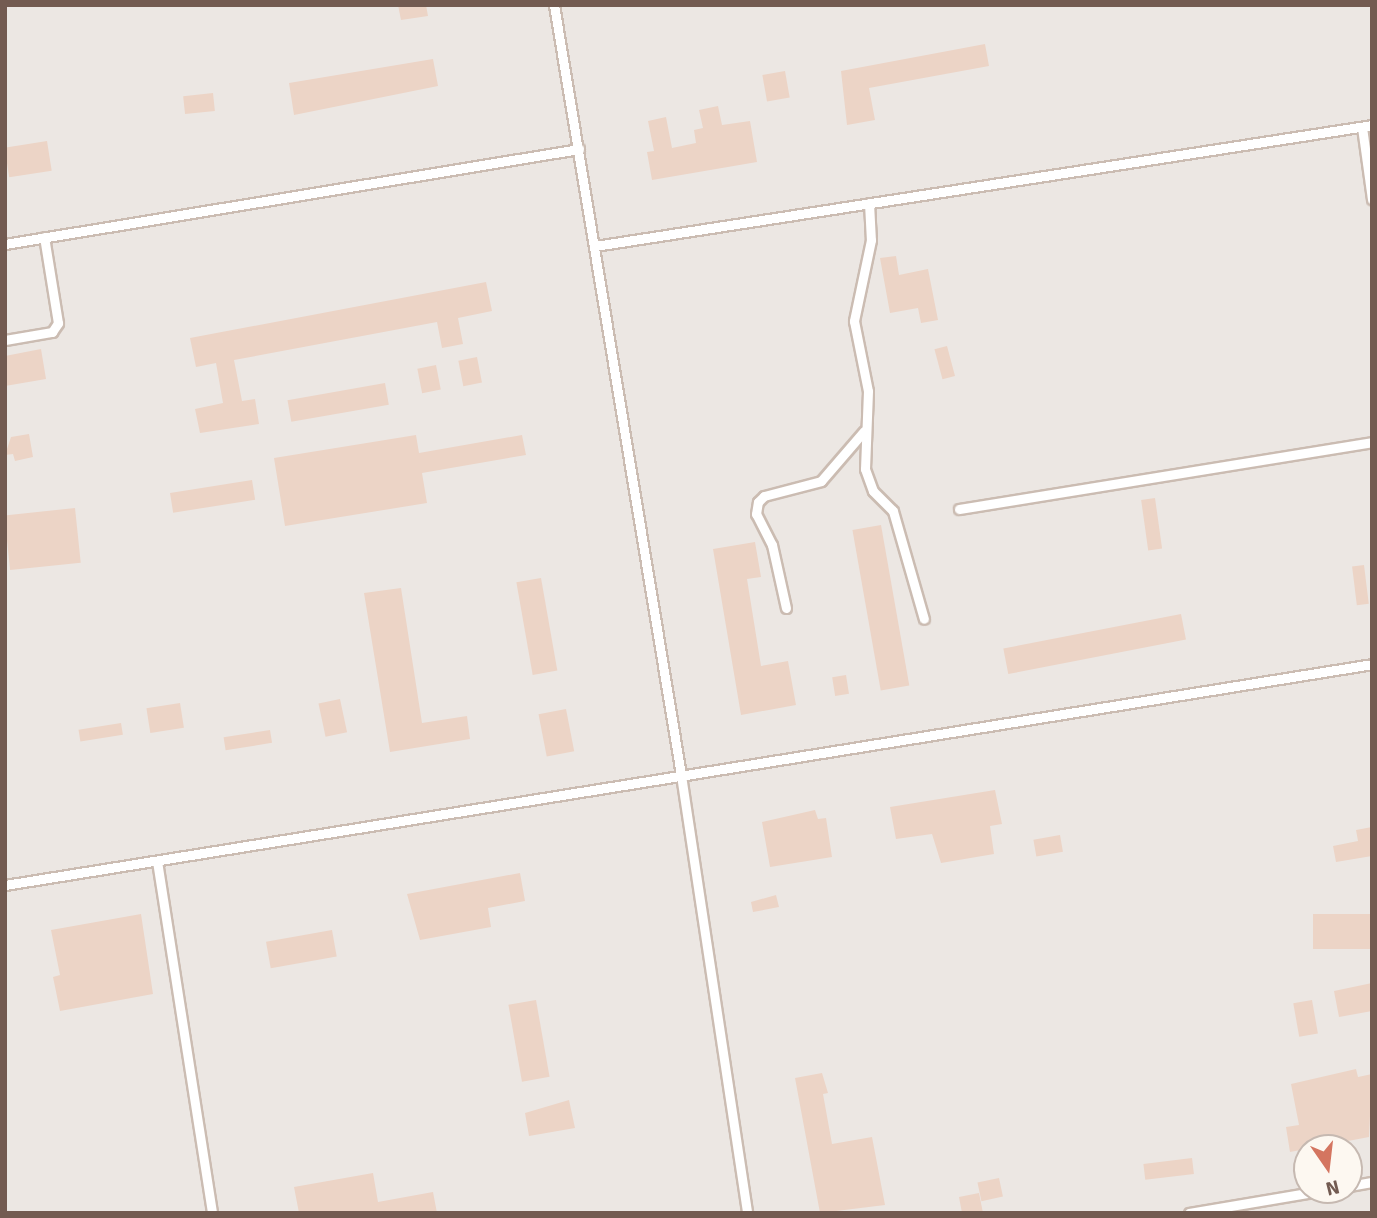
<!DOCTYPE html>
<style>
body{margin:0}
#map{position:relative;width:1377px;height:1218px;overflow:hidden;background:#faf4eb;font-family:Signika,sans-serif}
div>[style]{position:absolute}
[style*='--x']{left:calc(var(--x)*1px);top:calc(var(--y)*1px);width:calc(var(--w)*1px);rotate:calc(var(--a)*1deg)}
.industrial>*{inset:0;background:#ece7e3}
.building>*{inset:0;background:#ecd4c6;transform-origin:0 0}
.roads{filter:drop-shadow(2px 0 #cbbcb2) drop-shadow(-2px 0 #cbbcb2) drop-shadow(0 2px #cbbcb2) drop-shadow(0 -2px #cbbcb2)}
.lane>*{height:9px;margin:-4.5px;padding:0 4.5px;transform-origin:4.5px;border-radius:4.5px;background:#fff}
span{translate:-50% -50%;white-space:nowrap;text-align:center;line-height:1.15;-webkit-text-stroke:6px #fdf8f1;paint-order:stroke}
.frame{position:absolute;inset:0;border:7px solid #735b51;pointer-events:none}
.north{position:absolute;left:1293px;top:1134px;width:70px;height:70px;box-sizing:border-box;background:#fdf8f1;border:2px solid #c6b9b1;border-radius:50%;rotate:166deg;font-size:19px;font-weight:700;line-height:28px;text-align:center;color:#735b51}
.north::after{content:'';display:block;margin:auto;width:24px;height:32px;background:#d47560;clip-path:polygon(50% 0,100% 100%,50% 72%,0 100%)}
</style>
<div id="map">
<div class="industrial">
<i style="clip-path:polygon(evenodd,5px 5px,1372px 5px,1372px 1213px,5px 1213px,5px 5px,1307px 1148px,1349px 1148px,1349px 1190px,1307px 1190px,1307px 1148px)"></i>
</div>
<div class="building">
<i style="clip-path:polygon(398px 5px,426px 5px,428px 16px,401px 20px)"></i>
<i style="clip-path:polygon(985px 44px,989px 66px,869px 88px,875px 120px,847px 125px,841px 71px)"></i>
<i style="clip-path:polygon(433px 59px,438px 86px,294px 115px,289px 83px)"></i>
<i style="left:785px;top:71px;width:27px;height:23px;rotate:80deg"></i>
<i style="left:213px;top:93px;width:18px;height:30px;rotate:84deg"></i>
<i style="clip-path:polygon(718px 106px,722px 125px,750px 121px,757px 162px,652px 180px,647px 152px,654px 151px,648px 121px,666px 117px,672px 148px,696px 143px,694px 130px,703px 128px,699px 110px)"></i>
<i style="left:47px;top:141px;width:30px;height:43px;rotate:81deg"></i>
<i style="clip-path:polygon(896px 256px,899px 275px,928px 269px,938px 320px,921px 323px,918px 308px,890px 313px,880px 258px)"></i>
<i style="clip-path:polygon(486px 282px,492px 311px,458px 318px,463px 344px,442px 348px,437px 322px,234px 360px,242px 401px,255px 399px,259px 424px,200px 433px,195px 409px,223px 403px,216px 363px,196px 367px,190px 338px)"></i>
<i style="left:947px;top:346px;width:31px;height:13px;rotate:75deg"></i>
<i style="clip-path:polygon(41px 349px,46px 379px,5px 386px,5px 356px)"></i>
<i style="left:477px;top:357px;width:26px;height:19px;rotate:79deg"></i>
<i style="left:436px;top:365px;width:25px;height:19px;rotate:79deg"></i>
<i style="left:385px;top:383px;width:22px;height:99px;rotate:80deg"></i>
<i style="clip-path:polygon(29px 434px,33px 457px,15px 461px,13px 454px,5px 455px,11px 437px)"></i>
<i style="clip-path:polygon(416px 435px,419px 453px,522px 435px,526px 455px,422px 473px,427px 503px,285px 526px,274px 458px)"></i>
<i style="left:252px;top:480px;width:20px;height:83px;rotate:81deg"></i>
<i style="left:1155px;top:498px;width:51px;height:14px;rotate:82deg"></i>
<i style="left:75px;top:508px;width:55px;height:71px;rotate:84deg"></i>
<i style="left:881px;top:525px;width:163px;height:29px;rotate:80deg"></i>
<i style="clip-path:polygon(755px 542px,761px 577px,747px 579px,761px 666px,788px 661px,796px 705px,741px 715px,713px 549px)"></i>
<i style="left:1364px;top:565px;width:39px;height:12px;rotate:83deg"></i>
<i style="left:541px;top:578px;width:94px;height:25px;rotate:80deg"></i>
<i style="clip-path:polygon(401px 588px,422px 723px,467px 716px,470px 739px,390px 752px,364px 593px)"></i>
<i style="left:1181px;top:614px;width:26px;height:181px;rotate:79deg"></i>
<i style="left:846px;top:675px;width:19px;height:14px;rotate:81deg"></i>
<i style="left:340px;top:699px;width:34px;height:22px;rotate:78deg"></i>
<i style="left:180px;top:703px;width:25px;height:34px;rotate:81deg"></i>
<i style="left:566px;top:709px;width:43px;height:28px;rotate:79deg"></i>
<i style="left:121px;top:723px;width:12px;height:43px;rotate:81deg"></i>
<i style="left:270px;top:730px;width:13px;height:47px;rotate:81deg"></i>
<i style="clip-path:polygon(995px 790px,1002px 824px,990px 826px,994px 854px,941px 863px,932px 834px,896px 839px,890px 807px)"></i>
<i style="clip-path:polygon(815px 810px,818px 819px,826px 818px,832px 857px,770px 867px,762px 822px)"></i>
<i style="clip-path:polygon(1372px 827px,1372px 856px,1336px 862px,1333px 846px,1358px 841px,1356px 830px)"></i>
<i style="left:1060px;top:835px;width:17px;height:27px;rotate:80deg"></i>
<i style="clip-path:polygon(520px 873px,525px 901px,488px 908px,491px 927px,420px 940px,407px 894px)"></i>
<i style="clip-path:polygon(776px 895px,779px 907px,753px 912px,751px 902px)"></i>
<i style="clip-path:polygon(141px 914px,153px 994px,60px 1011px,53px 977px,60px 975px,51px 930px)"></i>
<i style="left:1372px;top:914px;width:35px;height:59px;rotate:90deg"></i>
<i style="left:332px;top:930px;width:27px;height:67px;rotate:80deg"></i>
<i style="clip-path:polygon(1372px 983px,1372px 1011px,1339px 1017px,1334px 991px)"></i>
<i style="left:536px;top:1000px;width:78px;height:28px;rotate:80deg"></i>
<i style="left:1312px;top:1000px;width:34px;height:19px;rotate:80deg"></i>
<i style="clip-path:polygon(1356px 1069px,1358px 1077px,1372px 1074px,1369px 1137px,1290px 1152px,1286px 1127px,1299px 1125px,1291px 1084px)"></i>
<i style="clip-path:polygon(822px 1073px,828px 1093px,823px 1094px,832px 1144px,872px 1137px,885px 1205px,820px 1213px,795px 1078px)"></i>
<i style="clip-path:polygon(569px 1100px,575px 1128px,529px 1136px,525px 1113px)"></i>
<i style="left:1192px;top:1158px;width:16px;height:49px;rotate:83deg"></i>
<i style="clip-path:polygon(373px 1173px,378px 1202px,433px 1192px,437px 1213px,299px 1213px,294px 1187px)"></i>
<i style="left:999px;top:1178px;width:19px;height:22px;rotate:78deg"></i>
<i style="clip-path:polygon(979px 1193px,983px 1213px,962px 1213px,959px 1197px)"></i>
</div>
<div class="roads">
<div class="lane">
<i style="--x:554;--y:5;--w:780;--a:80.63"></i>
<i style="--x:681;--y:775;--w:443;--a:81.4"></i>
<i style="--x:1362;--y:127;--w:73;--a:82.1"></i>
<i style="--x:869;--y:203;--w:37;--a:87"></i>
<i style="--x:871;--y:240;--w:83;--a:101.9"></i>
<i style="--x:854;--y:321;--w:71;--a:78.7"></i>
<i style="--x:868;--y:391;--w:78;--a:92.2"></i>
<i style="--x:865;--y:469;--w:23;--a:70"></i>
<i style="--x:873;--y:491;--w:28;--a:45"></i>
<i style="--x:893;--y:511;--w:112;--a:74"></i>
<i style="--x:5;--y:244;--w:582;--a:-9.4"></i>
<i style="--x:595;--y:246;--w:786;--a:-8.85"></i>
<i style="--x:5;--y:340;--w:48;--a:-9.7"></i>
<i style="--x:52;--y:332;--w:11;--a:-56"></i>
<i style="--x:58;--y:323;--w:87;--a:-99.2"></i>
<i style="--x:959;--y:509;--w:418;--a:-9.2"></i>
<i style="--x:786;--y:608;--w:65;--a:-102.5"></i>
<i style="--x:772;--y:545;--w:35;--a:-117"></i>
<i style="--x:756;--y:514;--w:12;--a:-81"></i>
<i style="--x:758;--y:502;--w:8;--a:-45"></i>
<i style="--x:764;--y:496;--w:59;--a:-14.7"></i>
<i style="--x:821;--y:481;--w:66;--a:-49.3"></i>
<i style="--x:157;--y:861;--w:356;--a:81.1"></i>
<i style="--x:5;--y:885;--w:1385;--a:-9.18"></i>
<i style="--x:1349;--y:1186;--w:23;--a:-10"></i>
<i style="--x:1189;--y:1213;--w:138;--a:-9.6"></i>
</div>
</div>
<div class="frame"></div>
<div class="north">N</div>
</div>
